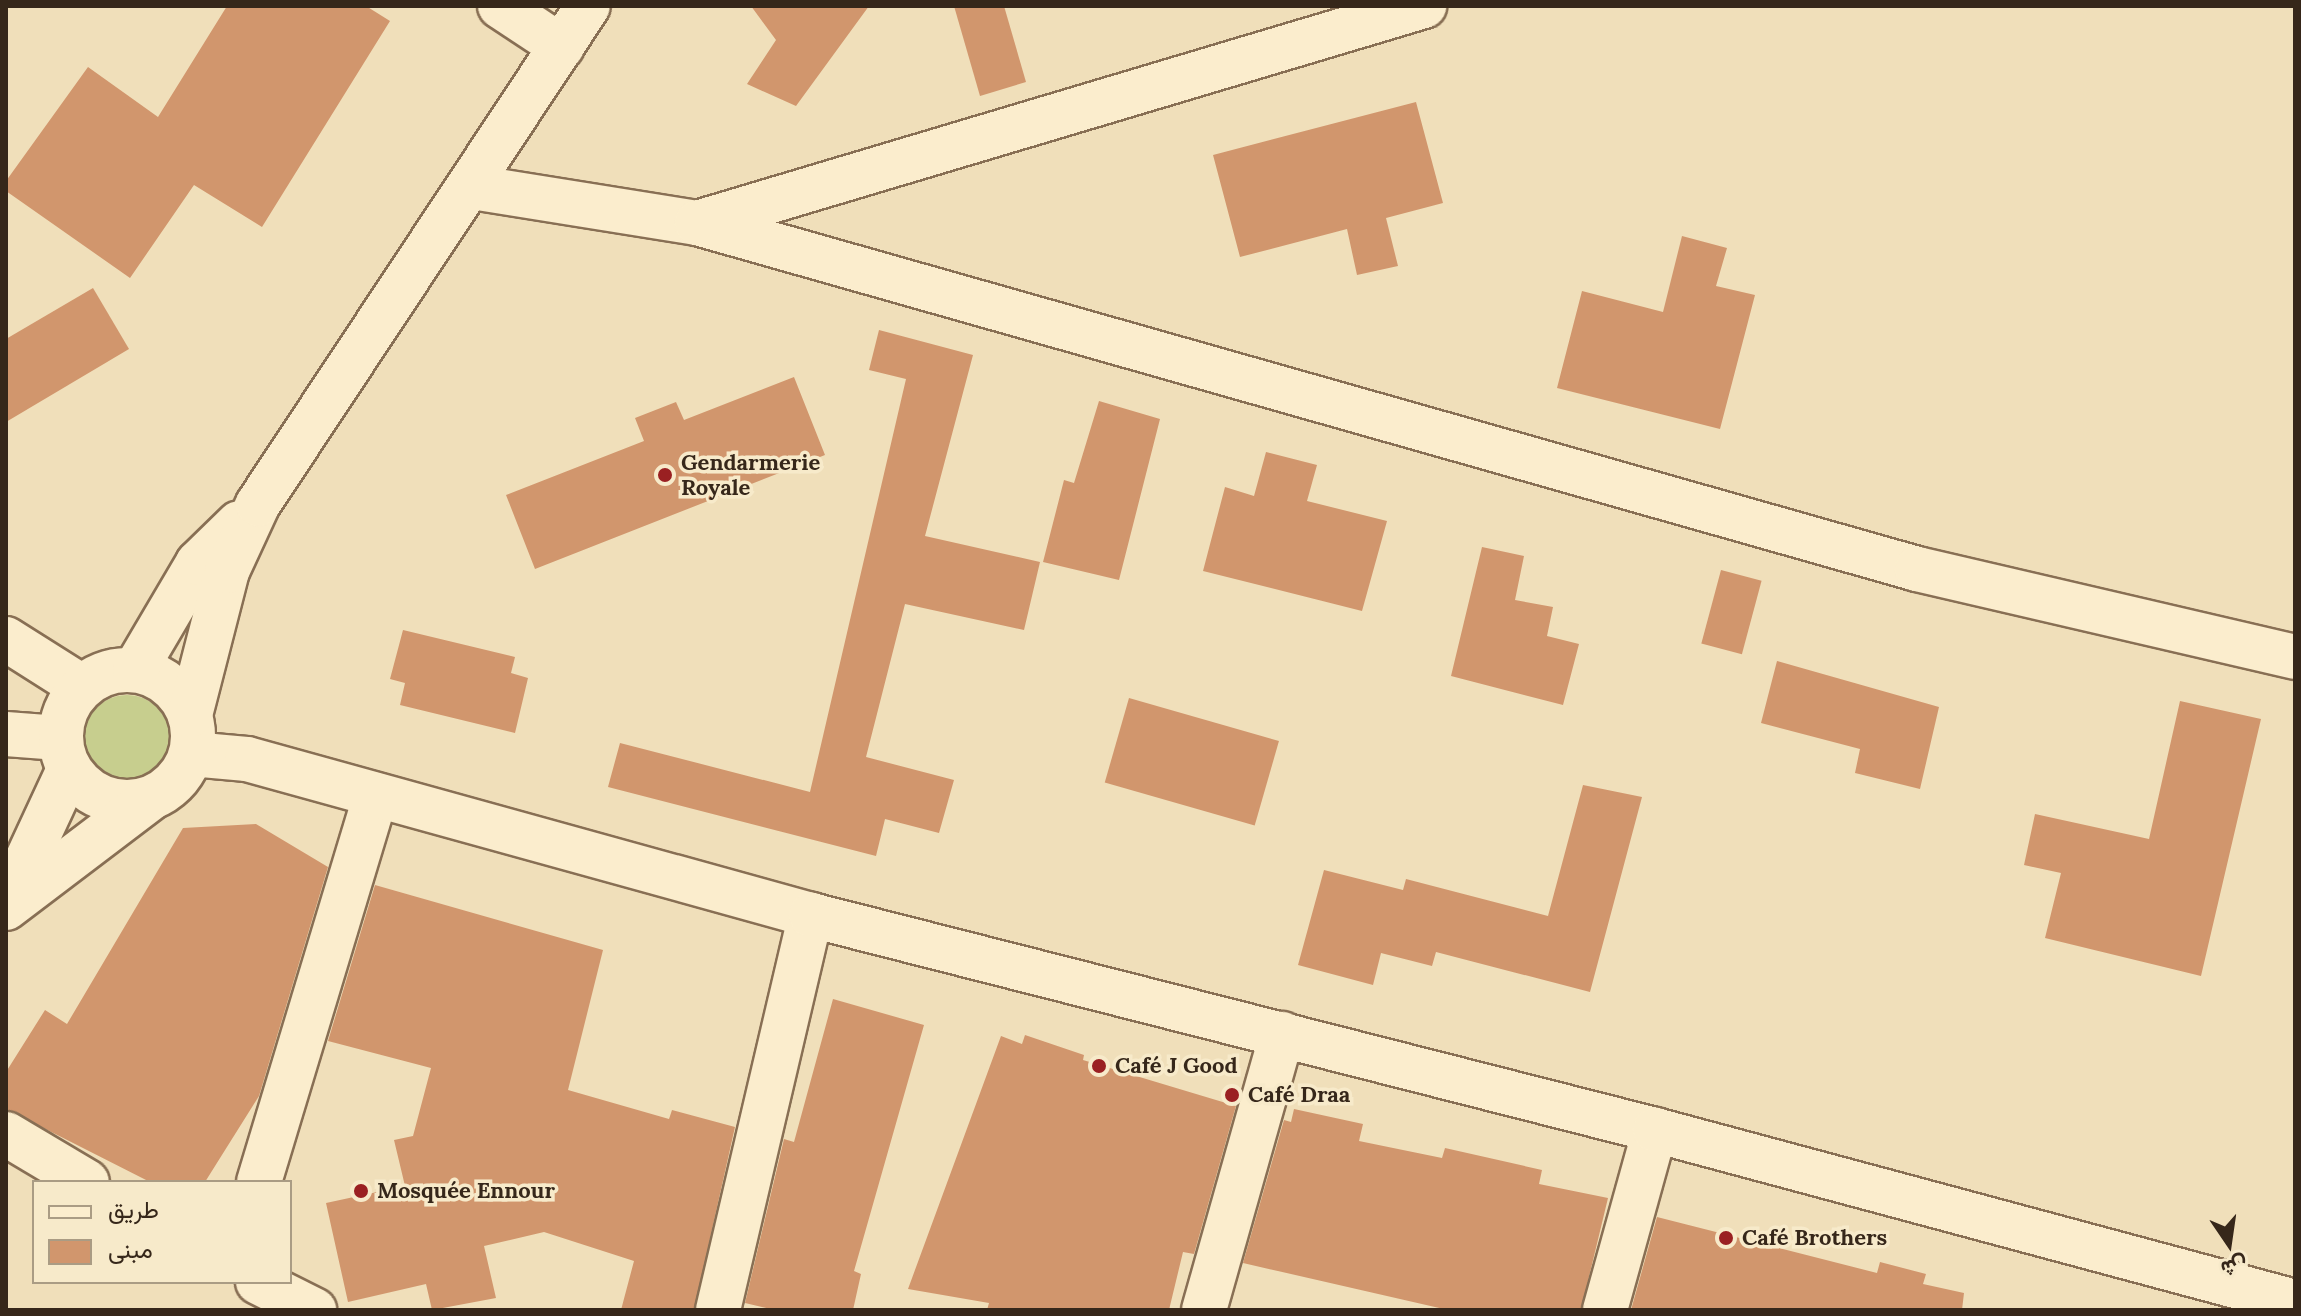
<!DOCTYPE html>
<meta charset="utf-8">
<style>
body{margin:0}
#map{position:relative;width:2301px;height:1316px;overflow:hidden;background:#f0dfba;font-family:Lora,Vazirmatn,serif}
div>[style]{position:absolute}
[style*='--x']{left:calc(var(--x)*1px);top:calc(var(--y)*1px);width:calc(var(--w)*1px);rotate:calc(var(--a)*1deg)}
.green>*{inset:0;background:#c7ce8e}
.round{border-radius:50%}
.building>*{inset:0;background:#d1966d;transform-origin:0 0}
.roads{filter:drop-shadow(2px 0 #886f54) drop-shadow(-2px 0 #886f54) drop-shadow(0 2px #886f54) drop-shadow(0 -2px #886f54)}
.minor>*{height:44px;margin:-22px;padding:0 22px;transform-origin:22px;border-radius:22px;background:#fbedcd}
.tertiary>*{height:44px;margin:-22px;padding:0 22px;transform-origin:22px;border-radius:22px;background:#fbedcd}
.secondary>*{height:44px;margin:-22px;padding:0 22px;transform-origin:22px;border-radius:22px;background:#fbedcd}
.secondary>.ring{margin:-22px;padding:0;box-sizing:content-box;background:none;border:44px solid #fbedcd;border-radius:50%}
.dots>*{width:22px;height:22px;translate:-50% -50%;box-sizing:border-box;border:4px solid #f7eaca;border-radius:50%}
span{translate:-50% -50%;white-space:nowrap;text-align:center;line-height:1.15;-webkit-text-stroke:7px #f7eaca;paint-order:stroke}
.poi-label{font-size:22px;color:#36271a;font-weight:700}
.left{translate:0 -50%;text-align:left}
.frame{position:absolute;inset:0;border:8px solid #36271a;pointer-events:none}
.legend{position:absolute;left:32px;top:1180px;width:260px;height:104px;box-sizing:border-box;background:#f7eaca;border:2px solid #aa9c84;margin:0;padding:10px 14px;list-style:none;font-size:24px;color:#36271a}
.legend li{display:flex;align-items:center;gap:16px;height:40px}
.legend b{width:40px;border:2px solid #aa9c84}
.north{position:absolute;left:2189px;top:1204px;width:80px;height:80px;-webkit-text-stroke:6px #f7eaca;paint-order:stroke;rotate:167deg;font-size:22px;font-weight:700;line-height:32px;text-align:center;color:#36271a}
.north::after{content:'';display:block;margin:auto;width:28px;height:36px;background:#36271a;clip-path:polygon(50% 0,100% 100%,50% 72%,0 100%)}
</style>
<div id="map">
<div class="green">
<i class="round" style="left:84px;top:695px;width:86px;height:86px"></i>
</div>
<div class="building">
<i style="clip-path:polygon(227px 6px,366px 6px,390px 21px,262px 227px,194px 185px,130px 278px,6px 191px,6px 181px,88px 67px,158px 117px)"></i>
<i style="clip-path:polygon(751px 6px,869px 6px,796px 106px,747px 84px,776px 40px)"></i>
<i style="clip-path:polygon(954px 6px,1004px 6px,1026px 82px,980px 96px)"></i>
<i style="clip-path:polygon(1416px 102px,1443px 203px,1386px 218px,1398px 266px,1357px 275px,1347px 229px,1240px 257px,1213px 155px)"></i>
<i style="clip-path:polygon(1682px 236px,1727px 248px,1716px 286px,1755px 295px,1720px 429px,1557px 388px,1582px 291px,1663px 312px)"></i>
<i style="clip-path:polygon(93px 288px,129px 349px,6px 422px,6px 339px)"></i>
<i style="clip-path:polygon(879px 330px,973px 355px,925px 536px,1040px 562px,1024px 630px,905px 604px,866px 757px,954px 780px,939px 833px,885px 819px,876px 856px,608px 787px,620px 743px,810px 792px,906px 379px,869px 370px)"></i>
<i style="clip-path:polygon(794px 377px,825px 455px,535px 569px,506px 495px,644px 441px,635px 418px,676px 402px,684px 420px)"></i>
<i style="clip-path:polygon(1099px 401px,1160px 419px,1119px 580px,1043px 562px,1064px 480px,1074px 483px)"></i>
<i style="clip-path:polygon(1266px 452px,1317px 465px,1307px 501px,1387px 521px,1362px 611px,1203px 571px,1225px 487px,1254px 496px)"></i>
<i style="clip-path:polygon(1482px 547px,1524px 556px,1515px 600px,1553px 607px,1547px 636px,1579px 644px,1563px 705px,1451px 676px)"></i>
<i style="left:1721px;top:570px;width:42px;height:76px;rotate:15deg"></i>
<i style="clip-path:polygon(403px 630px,515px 657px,511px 673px,528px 678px,515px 733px,400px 705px,405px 683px,390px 679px)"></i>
<i style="clip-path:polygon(1777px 661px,1939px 707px,1920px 789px,1855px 773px,1860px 749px,1761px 723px)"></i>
<i style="left:1129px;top:698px;width:156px;height:88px;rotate:16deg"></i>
<i style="clip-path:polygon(2180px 701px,2261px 719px,2201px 976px,2045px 938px,2061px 873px,2024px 865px,2035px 814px,2149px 839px)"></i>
<i style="clip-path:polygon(1583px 785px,1642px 797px,1590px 992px,1436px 952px,1432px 966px,1381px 953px,1373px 985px,1298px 965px,1324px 870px,1403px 890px,1406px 879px,1548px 916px)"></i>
<i style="clip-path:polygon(256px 824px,328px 867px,259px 1096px,205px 1182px,150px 1182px,6px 1109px,6px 1072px,45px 1010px,67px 1024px,183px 828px)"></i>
<i style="clip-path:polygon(375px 885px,603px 950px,568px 1090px,669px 1119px,672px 1110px,735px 1127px,694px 1310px,621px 1310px,634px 1261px,544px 1232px,484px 1246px,496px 1298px,432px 1310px,426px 1284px,348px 1302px,326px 1203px,405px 1186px,394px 1140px,413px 1136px,431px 1068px,328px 1041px)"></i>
<i style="clip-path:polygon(833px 999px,924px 1025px,854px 1271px,861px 1274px,853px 1310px,775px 1310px,745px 1303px,784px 1139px,794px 1142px)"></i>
<i style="clip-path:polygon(1025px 1035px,1084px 1055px,1083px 1060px,1236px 1106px,1194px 1254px,1183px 1252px,1169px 1310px,987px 1310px,989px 1303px,908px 1289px,1001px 1036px,1022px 1044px)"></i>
<i style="clip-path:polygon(1294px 1109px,1363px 1124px,1359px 1141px,1442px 1158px,1445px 1148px,1542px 1170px,1539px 1184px,1608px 1198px,1581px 1310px,1448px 1310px,1243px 1263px,1284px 1120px,1291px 1122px)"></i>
<i style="clip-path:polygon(1657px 1217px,1877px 1273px,1880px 1262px,1926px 1274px,1923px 1284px,1964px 1293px,1962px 1310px,1631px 1310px)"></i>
</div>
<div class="roads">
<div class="minor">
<i style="--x:500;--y:6;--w:74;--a:33.5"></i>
<i style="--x:472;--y:187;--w:228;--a:9.1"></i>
<i style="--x:697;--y:223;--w:1268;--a:15.83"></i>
<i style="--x:1917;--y:569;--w:388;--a:13.1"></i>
<i style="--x:697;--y:223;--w:759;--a:-16.62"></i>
<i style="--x:6;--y:639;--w:90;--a:32.3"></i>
<i style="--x:6;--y:734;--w:53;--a:4.3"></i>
<i style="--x:6;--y:1134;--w:94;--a:30.7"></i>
<i style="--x:259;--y:1182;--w:404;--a:-73.2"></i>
<i style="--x:258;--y:1282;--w:63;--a:26.6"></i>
<i style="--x:718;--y:1310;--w:406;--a:-76.8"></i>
<i style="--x:1204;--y:1310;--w:287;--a:-74.2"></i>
<i style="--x:1605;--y:1310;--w:187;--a:-74.5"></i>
</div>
<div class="tertiary">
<i style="--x:191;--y:754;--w:56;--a:5.1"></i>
<i style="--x:247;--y:759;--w:585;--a:15.46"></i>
<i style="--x:811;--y:915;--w:871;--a:14.29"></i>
<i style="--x:1655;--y:1130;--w:663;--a:15.04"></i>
</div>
<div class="secondary">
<i class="ring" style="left:61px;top:670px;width:88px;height:88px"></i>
<i style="--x:135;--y:670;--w:124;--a:-59.5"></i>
<i style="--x:198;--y:563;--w:57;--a:-44.3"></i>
<i style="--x:190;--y:715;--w:149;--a:-75.6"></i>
<i style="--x:227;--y:571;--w:74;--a:-65.2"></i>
<i style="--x:258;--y:504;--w:597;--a:-56.47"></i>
<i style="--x:6;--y:905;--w:150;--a:-65.1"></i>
<i style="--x:6;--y:908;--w:182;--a:-37.2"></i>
</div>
</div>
<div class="dots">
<i style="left:665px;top:475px;background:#9a2022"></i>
<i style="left:1099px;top:1066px;background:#9a2022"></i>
<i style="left:1232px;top:1095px;background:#9a2022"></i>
<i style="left:361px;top:1191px;background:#9a2022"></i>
<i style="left:1726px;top:1238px;background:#9a2022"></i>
</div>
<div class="poi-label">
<span class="left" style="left:681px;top:475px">Gendarmerie<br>Royale</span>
<span class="left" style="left:1115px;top:1066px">Café J Good</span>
<span class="left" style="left:1248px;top:1095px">Café Draa</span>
<span class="left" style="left:377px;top:1191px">Mosquée Ennour</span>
<span class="left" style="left:1742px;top:1238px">Café Brothers</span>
</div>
<div class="frame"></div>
<ul class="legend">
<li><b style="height:10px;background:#fbedcd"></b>طريق</li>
<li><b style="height:22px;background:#d1966d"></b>مبنى</li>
</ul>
<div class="north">ش</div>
</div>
